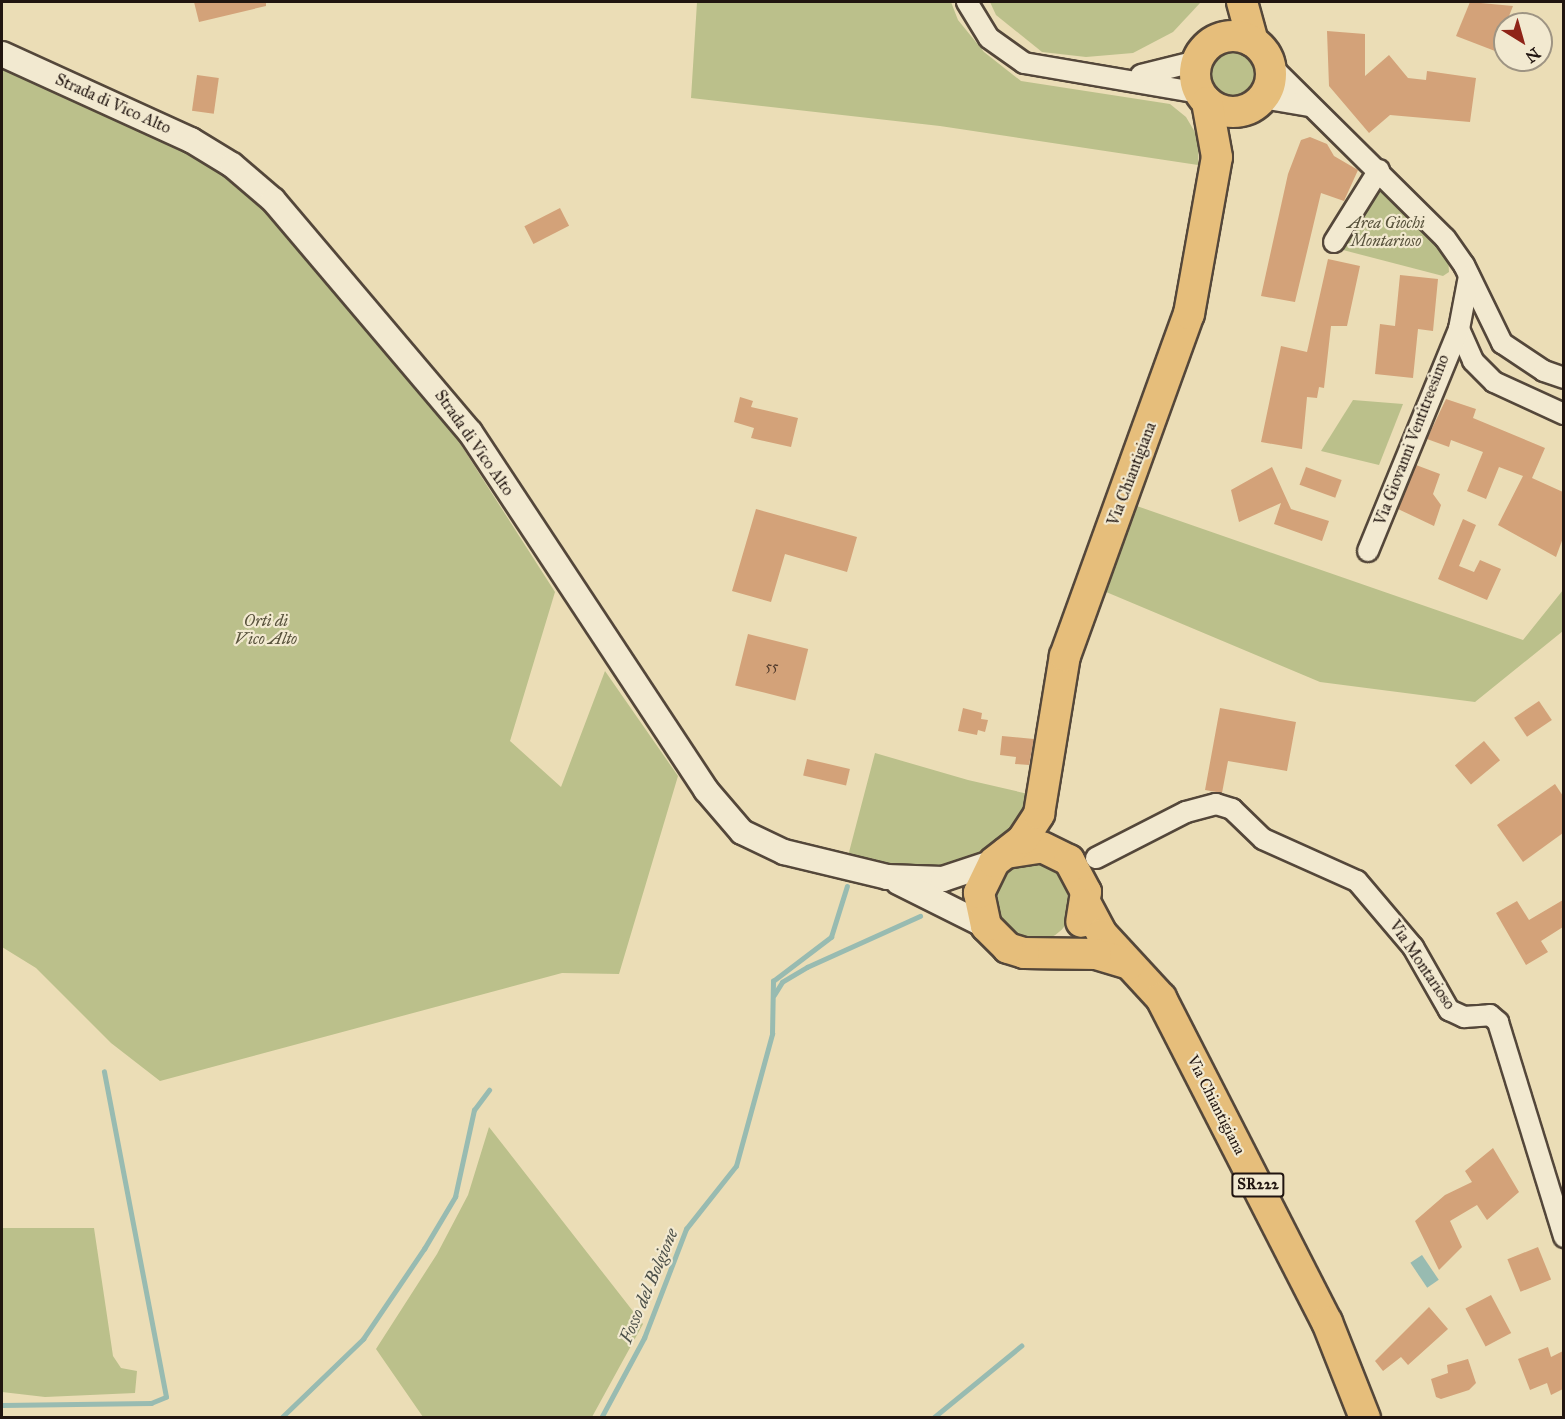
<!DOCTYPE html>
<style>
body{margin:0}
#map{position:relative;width:1565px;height:1419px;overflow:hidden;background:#ebddb6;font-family:"IM FELL Great Primer",serif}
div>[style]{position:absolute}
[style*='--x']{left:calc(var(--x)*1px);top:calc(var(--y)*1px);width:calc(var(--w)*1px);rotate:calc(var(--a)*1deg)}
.green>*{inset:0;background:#bbc08b}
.round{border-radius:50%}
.water>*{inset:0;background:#98bbb1;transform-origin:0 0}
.stream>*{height:4.5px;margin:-2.25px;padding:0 2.25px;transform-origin:2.25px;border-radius:2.25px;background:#98bbb1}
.building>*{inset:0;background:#d3a279;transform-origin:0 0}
.roads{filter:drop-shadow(2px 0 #54473a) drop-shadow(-2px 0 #54473a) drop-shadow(0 2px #54473a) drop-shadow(0 -2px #54473a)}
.minor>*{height:20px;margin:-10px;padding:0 10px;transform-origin:10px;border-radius:10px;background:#f2e9d0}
.tertiary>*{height:24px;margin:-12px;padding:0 12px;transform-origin:12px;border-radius:12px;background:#f2e9d0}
.primary>*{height:30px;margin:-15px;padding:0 15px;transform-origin:15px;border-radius:15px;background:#e6be7b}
.primary>.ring{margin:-15px;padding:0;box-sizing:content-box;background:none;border:30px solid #e6be7b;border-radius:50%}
span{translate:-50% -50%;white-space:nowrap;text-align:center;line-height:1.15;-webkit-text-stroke:4.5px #f2e9d0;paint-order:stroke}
.number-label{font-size:14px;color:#4e382a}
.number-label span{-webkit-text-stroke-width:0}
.shield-label span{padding:2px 4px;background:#f2e9d0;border:2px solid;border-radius:4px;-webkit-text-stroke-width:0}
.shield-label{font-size:15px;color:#211510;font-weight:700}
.street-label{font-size:16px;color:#211510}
.park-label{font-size:16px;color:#57513b;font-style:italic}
.water-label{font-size:18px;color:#4b4f48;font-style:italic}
.frame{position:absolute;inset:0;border:3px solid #211510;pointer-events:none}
.north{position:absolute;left:1493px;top:12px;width:60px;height:60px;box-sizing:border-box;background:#f2e9d0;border:2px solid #9e9483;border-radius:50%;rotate:143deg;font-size:16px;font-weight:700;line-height:24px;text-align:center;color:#211510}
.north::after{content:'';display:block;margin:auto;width:21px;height:27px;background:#8f2418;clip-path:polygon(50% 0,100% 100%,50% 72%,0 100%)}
</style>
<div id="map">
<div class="green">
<i style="clip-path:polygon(697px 2px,951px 2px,958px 20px,984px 52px,1021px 81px,1170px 104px,1186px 117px,1199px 139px,1198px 165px,940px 126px,691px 98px)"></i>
<i style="clip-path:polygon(990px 2px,1201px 2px,1173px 32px,1133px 53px,1086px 57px,1042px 52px,996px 15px)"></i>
<i class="round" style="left:1203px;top:44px;width:58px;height:58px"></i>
<i style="clip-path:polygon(2px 64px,163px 134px,241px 182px,422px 384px,555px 592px,510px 741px,561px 787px,605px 671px,678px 776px,619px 974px,562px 973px,160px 1081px,111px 1043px,36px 968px,2px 947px)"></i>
<i style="clip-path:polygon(1379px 190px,1430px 234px,1448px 255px,1449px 272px,1443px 276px,1343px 250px)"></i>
<i style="clip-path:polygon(1353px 400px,1403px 404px,1379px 465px,1321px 451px)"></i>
<i style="clip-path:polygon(1131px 504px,1523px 640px,1563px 590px,1563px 631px,1475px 702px,1320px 682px,1099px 589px)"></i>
<i style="clip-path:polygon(875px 753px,968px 780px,1037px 796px,1030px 815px,991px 850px,935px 875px,847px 860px)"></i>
<i class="round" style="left:990px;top:858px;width:84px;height:84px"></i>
<i style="clip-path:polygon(489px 1127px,643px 1324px,592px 1417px,423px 1417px,376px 1349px,437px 1254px,468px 1195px)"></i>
<i style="clip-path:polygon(2px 1228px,94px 1228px,113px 1356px,121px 1368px,137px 1371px,135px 1393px,45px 1397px,2px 1392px)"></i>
</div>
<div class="water">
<i style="left:1422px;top:1255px;width:30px;height:14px;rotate:56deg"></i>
</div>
<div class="stream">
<i style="--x:774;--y:995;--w:15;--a:-58"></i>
<i style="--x:782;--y:982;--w:29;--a:-31"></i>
<i style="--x:807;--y:967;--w:124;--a:-24.3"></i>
<i style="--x:2;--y:1405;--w:149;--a:-0.8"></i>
<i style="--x:151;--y:1403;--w:16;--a:-22"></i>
<i style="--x:166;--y:1397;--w:331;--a:-100.8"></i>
<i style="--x:281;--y:1418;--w:114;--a:-43.9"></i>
<i style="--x:363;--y:1339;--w:109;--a:-55.9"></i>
<i style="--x:424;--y:1249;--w:61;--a:-59.2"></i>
<i style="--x:455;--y:1197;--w:89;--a:-77.7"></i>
<i style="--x:474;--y:1110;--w:25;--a:-53"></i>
<i style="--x:601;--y:1418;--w:91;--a:-61.7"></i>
<i style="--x:644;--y:1338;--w:117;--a:-68.9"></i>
<i style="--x:686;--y:1229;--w:80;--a:-51.6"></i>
<i style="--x:736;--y:1166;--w:137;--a:-74.7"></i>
<i style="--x:772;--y:1034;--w:53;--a:-88.9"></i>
<i style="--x:773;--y:981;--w:73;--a:-37.2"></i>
<i style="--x:831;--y:937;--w:53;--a:-72.6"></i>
<i style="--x:933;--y:1418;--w:114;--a:-39.3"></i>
</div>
<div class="building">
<i style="clip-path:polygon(194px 2px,266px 2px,266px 6px,199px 22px)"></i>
<i style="clip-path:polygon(1470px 2px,1513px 6px,1495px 51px,1456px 36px)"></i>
<i style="clip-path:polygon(1327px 31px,1365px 34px,1365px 76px,1389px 55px,1408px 78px,1426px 80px,1427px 71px,1476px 78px,1470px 122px,1390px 115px,1369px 133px,1329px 86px)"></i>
<i style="left:197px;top:75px;width:22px;height:36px;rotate:8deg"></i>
<i style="clip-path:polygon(1310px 137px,1327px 144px,1334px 156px,1358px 170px,1344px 201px,1321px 193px,1295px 302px,1261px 296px,1288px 174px,1301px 140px)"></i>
<i style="left:560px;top:208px;width:20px;height:40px;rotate:63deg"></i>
<i style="clip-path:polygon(1328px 259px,1360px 266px,1347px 326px,1331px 326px,1324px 388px,1319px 387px,1317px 398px,1307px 397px,1302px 449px,1261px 442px,1281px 346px,1307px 352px)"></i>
<i style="clip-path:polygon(1400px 275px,1438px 279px,1433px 331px,1418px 329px,1413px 378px,1375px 374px,1380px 324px,1395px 326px)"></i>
<i style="clip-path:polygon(740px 397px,753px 401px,751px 407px,798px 418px,791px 447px,751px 438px,754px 428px,734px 422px)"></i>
<i style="clip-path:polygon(1446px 399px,1476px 409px,1473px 418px,1545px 448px,1532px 478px,1563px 492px,1563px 538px,1556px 557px,1498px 525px,1523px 476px,1499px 467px,1486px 499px,1467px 491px,1483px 452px,1451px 440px,1449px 447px,1427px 439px)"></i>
<i style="clip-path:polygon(1416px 465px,1440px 474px,1433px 494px,1441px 505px,1434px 526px,1398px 509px)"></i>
<i style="clip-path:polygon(1272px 467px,1291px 509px,1329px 521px,1322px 541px,1274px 524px,1281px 503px,1239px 522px,1231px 490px)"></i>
<i style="left:1306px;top:467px;width:38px;height:19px;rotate:20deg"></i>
<i style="clip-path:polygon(756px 509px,857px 537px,847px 572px,785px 554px,771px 602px,732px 591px)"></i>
<i style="clip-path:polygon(1463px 519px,1476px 525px,1459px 566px,1474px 572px,1480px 560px,1501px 569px,1487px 600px,1438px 579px)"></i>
<i style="left:748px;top:634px;width:62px;height:53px;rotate:14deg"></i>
<i style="left:1539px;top:701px;width:23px;height:30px;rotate:56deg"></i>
<i style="clip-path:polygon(963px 708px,982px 713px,981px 719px,988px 720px,985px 732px,978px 730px,977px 735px,958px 731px)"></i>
<i style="clip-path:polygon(1220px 708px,1296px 722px,1287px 771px,1228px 761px,1222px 793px,1205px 790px)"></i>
<i style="clip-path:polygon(1002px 736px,1034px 739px,1029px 765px,1015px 764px,1016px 757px,1000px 755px)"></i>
<i style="left:1484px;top:741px;width:25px;height:38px;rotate:50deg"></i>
<i style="left:807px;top:759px;width:44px;height:17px;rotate:13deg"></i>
<i style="clip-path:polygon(1555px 784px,1563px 796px,1563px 833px,1523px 862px,1497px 825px)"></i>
<i style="clip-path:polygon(1563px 900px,1563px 927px,1541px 941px,1548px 952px,1526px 965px,1496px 913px,1517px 901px,1529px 920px)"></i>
<i style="clip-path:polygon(1493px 1148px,1519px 1192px,1487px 1220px,1477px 1205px,1450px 1221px,1462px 1247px,1439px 1270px,1415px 1221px,1445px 1195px,1472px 1182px,1465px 1171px)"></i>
<i style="left:1538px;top:1247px;width:35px;height:33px;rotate:68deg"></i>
<i style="left:1491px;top:1295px;width:43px;height:29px;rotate:62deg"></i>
<i style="clip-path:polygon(1429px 1307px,1448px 1329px,1408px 1365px,1401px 1357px,1383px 1371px,1375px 1361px)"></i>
<i style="clip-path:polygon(1548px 1347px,1551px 1357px,1563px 1351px,1563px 1389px,1551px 1395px,1547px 1383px,1530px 1390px,1518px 1359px)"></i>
<i style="clip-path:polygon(1468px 1359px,1476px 1383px,1469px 1390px,1441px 1399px,1436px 1397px,1431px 1379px,1448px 1373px,1447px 1365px)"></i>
</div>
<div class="roads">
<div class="minor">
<i style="--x:967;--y:2;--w:42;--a:58.6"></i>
<i style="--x:989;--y:38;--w:43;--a:35.5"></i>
<i style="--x:1024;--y:63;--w:179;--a:9.7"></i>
<i style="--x:1269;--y:64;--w:247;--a:44.7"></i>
<i style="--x:1445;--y:238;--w:33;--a:55"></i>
<i style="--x:1464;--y:265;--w:87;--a:64"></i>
<i style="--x:1502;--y:343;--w:50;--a:33.7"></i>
<i style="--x:1544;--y:371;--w:21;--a:19"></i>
<i style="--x:1141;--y:75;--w:58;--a:-14"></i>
<i style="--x:1262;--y:98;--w:49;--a:9.5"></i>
<i style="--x:1334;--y:242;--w:85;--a:-58"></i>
<i style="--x:1469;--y:276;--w:54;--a:100.7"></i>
<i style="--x:1459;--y:329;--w:35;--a:66"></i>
<i style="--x:1473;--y:361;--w:30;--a:45"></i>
<i style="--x:1494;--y:382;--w:77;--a:24.6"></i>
<i style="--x:1368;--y:551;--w:240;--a:-67.7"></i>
<i style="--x:1096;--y:858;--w:101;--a:-27.1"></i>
<i style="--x:1186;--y:812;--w:31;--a:-15"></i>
<i style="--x:1216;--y:804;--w:17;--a:17"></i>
<i style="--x:1232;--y:809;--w:43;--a:44.1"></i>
<i style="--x:1263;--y:839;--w:103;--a:24.1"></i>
<i style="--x:1357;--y:881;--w:87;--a:49.7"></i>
<i style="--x:1413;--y:947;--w:73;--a:60.3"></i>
<i style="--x:1449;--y:1010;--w:17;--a:25"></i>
<i style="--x:1464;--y:1017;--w:26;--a:-4"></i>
<i style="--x:1490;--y:1015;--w:11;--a:41"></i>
<i style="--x:1498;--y:1022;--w:225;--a:72.9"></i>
</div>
<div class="tertiary">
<i style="--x:2;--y:54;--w:208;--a:24.5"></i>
<i style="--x:191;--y:140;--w:48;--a:31.4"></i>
<i style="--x:232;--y:165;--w:54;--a:40.5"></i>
<i style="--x:273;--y:200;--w:304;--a:49.7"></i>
<i style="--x:470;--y:432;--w:429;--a:56.6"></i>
<i style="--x:706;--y:790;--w:55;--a:49.4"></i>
<i style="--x:742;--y:832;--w:47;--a:25.5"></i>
<i style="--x:784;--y:852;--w:106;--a:13.6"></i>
<i style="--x:887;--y:877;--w:56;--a:2"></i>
<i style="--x:943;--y:879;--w:54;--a:-18.4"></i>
<i style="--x:898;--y:882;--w:98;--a:26.6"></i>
</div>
<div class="primary">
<i style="--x:1242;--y:2;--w:41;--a:74.6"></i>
<i class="ring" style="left:1195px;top:36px;width:46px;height:46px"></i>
<i style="--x:1006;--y:853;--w:36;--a:-9"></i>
<i style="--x:1042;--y:847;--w:30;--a:26"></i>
<i style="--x:1069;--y:860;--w:36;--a:62"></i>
<i style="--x:1086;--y:892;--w:30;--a:99"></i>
<i style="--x:1086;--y:904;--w:34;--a:62"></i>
<i style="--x:1102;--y:934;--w:87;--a:47.3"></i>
<i style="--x:1161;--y:998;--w:364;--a:62.9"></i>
<i style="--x:1327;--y:1322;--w:103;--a:68.4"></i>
<i style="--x:1129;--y:964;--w:34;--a:-163"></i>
<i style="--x:1096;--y:954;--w:72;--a:-179.2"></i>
<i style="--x:1024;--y:953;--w:17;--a:-163"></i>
<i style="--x:1008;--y:948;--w:31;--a:-135"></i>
<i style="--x:986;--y:926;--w:34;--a:-102"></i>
<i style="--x:979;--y:893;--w:34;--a:-64"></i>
<i style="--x:994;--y:862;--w:37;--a:-38"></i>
<i style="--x:1023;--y:839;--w:30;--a:-57"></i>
<i style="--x:1039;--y:814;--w:160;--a:-80.7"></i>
<i style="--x:1065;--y:656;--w:364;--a:-70.1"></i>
<i style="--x:1189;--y:314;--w:159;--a:-79.9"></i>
<i style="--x:1217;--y:157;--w:56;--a:-100.3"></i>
</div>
</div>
<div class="number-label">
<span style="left:772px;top:667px">55</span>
</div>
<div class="shield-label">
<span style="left:1258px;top:1185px">SR222</span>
</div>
<div class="street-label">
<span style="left:113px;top:104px;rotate:24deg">Strada di Vico Alto</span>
<span style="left:1412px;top:440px;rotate:-69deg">Via Giovanni Ventitreesimo</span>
<span style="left:474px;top:443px;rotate:55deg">Strada di Vico Alto</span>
<span style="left:1132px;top:474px;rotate:-69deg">Via Chiantigiana</span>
<span style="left:1422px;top:965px;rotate:56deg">Via Montarioso</span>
<span style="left:1216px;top:1105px;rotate:63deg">Via Chiantigiana</span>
</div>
<div class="park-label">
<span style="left:1386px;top:232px">Area Giochi<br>Montarioso</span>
<span style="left:266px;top:630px">Orti di<br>Vico Alto</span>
</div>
<div class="water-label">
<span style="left:649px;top:1286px;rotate:-67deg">Fosso del Bolgione</span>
</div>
<div class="frame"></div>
<div class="north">N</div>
</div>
